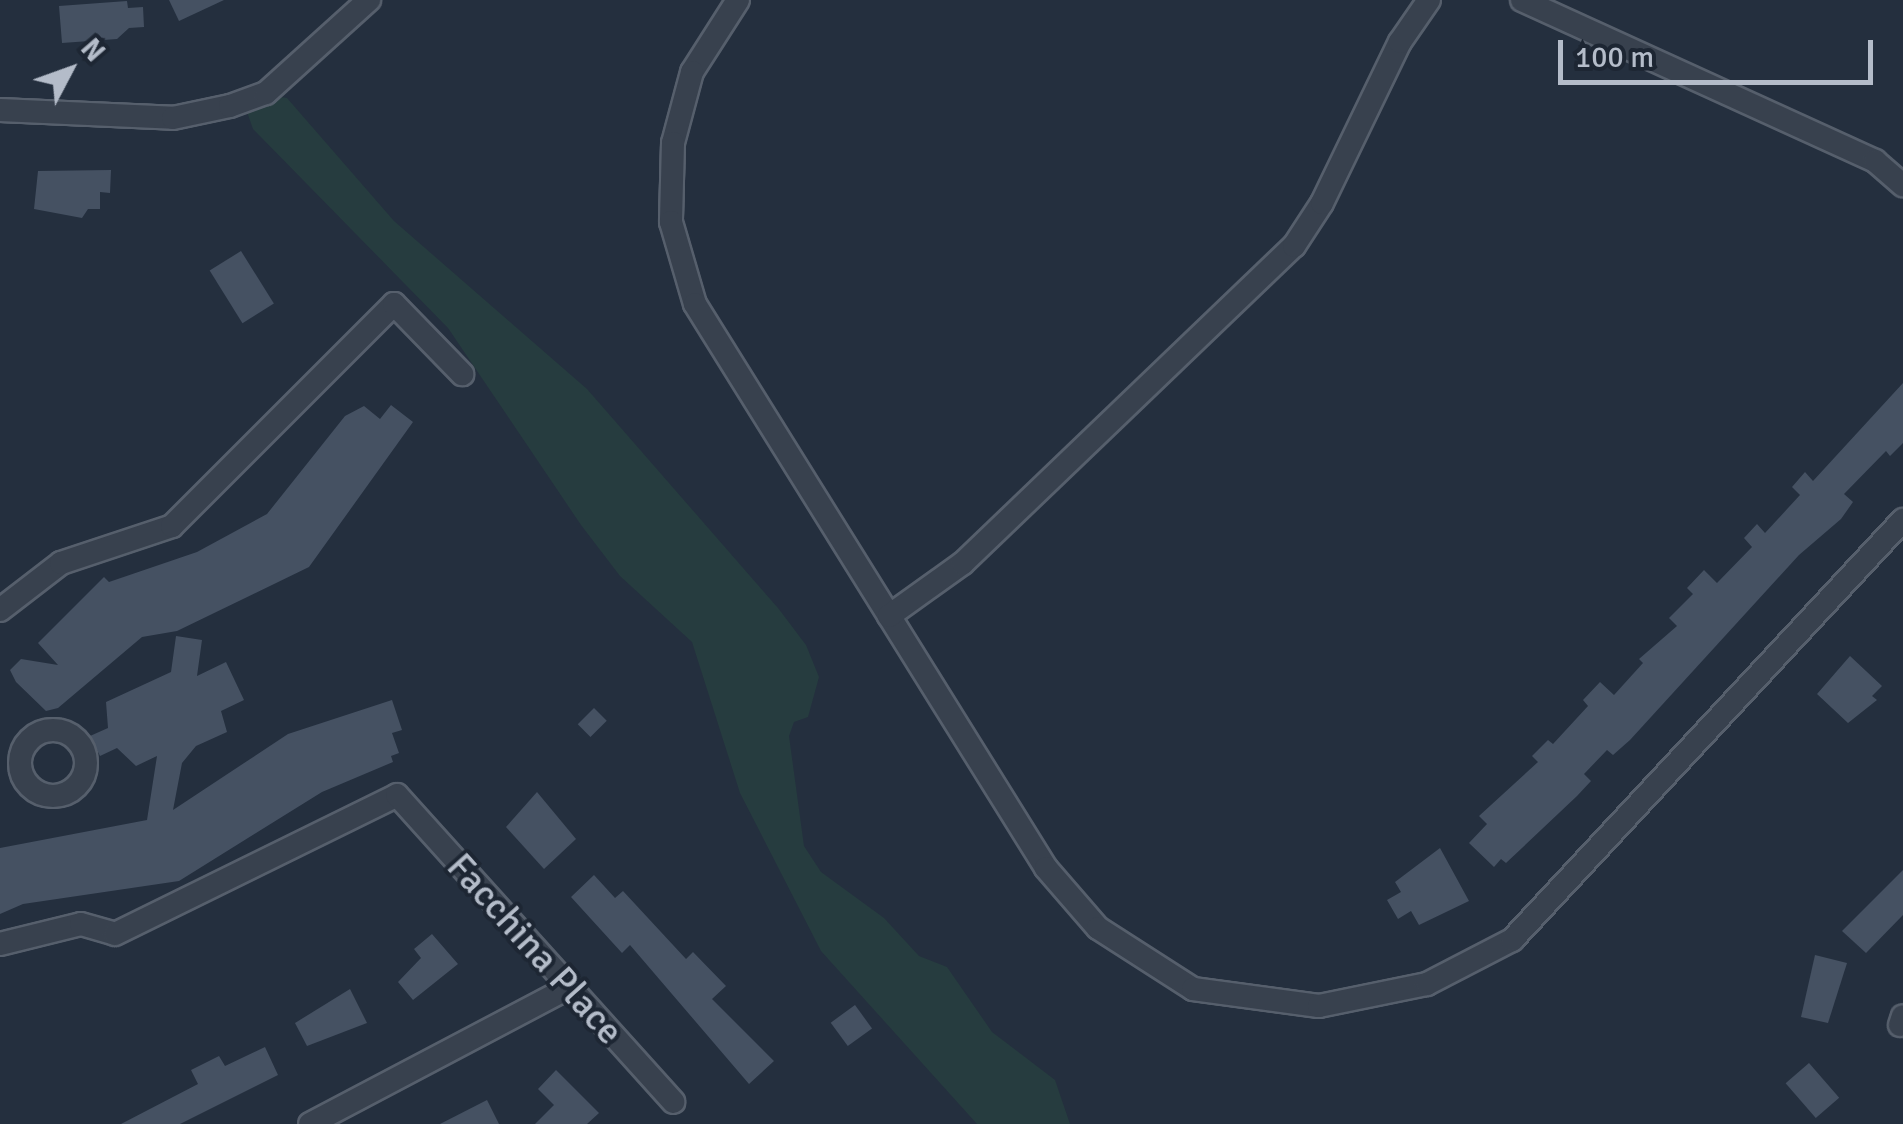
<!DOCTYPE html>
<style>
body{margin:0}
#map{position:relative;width:1903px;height:1124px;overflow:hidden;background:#242f3e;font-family:Signika,sans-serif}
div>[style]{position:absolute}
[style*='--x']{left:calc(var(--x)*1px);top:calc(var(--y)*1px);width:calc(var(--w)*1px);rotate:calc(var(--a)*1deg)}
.green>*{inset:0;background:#263c3f}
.building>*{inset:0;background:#455162;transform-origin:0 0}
.roads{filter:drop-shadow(2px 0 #565f6c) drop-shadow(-2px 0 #565f6c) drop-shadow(0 2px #565f6c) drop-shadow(0 -2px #565f6c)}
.minor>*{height:22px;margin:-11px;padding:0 11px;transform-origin:11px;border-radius:11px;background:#38414e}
.minor>.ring{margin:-11px;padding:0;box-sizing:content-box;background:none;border:22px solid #38414e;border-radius:50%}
span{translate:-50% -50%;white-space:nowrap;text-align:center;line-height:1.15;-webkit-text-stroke:8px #1d2633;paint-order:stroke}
.street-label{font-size:38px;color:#b4bcc9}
.north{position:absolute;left:20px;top:20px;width:100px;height:100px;-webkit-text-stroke:8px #1d2633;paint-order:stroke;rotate:49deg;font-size:28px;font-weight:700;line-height:40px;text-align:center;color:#b4bcc9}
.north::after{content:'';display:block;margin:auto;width:35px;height:45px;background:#b4bcc9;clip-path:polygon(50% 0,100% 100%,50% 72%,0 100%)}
.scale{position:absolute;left:1558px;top:40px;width:315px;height:45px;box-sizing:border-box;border:5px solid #b4bcc9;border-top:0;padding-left:12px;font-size:30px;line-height:35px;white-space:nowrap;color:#b4bcc9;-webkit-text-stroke:8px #1d2633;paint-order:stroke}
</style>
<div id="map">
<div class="green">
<i style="clip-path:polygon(274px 96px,287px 98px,394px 221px,587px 389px,778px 608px,806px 645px,819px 677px,808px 717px,794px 722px,789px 736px,804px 846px,821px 872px,884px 918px,919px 956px,947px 967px,992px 1032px,1055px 1080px,1070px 1124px,977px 1124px,821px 951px,740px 793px,692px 642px,620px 576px,581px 525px,448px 328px,253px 129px,247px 112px)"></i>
</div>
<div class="building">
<i style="clip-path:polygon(169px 0,224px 0,179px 21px)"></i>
<i style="clip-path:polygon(127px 1px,128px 8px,143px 7px,144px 27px,129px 28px,117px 39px,62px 43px,59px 6px)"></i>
<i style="clip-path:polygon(111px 170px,110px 193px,100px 192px,100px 209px,88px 209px,82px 218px,34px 209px,38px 171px)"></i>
<i style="left:241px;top:251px;width:62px;height:37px;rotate:58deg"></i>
<i style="clip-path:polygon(1903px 383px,1903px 443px,1890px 456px,1886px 451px,1844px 494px,1853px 502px,1841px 519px,1799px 555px,1630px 740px,1613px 755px,1607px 750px,1584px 774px,1591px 781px,1577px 796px,1506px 863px,1501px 859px,1494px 867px,1469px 843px,1487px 824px,1479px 816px,1538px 762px,1532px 756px,1548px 740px,1553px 744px,1588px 706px,1583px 700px,1600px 682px,1614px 695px,1643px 663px,1639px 659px,1677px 626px,1669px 618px,1693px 594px,1687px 588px,1704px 570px,1717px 583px,1752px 547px,1744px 538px,1757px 524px,1765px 533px,1800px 495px,1792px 487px,1805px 472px,1813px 481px)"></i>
<i style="clip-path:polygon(391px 405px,413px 422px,309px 567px,177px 631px,142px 637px,58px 708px,46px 711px,16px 682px,10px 670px,21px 659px,58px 665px,38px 643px,104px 577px,109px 582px,197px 552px,267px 514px,345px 416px,364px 406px,380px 419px)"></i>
<i style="clip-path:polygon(176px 636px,202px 640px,197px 676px,226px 662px,244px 700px,221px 711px,227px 732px,196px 746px,182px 763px,173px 810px,288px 734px,392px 700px,402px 730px,392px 733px,399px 753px,391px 756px,393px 762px,322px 792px,179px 881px,23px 904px,0 914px,0 848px,147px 820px,157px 756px,136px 766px,117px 748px,100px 756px,90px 736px,108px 728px,106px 702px,171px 672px)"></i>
<i style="clip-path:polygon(1850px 656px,1882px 686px,1872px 696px,1877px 700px,1848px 723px,1817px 694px)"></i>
<i style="left:594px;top:708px;width:18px;height:23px;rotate:45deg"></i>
<i style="clip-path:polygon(537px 792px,576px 839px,544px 869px,506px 827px)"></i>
<i style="clip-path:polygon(1440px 848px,1469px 901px,1419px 925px,1411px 911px,1398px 919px,1387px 900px,1401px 892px,1395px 882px)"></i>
<i style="clip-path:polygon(1903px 870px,1903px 915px,1866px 953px,1842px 931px)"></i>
<i style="clip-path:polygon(594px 875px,615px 898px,623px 891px,686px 959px,693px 952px,726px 986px,712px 999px,774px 1061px,749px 1084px,630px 945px,622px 953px,571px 897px)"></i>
<i style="clip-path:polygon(432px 934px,458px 964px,413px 1000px,398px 982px,421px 958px,414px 949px)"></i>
<i style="clip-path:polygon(1815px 955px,1847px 963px,1828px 1023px,1801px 1017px)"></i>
<i style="clip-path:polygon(350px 989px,367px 1023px,307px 1046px,295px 1023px)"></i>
<i style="left:855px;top:1005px;width:29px;height:30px;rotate:54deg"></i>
<i style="clip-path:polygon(265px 1047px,278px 1075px,180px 1124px,121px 1124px,198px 1084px,191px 1070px,219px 1056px,225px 1066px)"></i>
<i style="left:1809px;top:1063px;width:46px;height:31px;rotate:49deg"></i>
<i style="clip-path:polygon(556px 1070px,599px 1113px,587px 1124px,535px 1124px,554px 1105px,538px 1089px)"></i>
<i style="clip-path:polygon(487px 1100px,499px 1124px,440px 1124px)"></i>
</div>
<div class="roads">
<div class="minor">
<i style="--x:738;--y:0;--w:85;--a:122.6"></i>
<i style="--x:692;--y:72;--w:73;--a:105"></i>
<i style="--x:673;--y:143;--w:79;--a:91.5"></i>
<i style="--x:671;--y:222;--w:85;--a:73.7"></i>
<i style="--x:695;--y:304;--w:664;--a:58.1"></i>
<i style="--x:1046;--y:868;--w:79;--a:49.1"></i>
<i style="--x:1098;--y:928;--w:113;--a:32.7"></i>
<i style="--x:1193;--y:989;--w:127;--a:7.7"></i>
<i style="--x:1319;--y:1006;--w:110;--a:-11.5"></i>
<i style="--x:1427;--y:984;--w:96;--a:-27.4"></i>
<i style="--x:1512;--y:940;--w:574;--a:-47.05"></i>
<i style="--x:1522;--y:0;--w:388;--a:24.5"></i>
<i style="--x:1875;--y:161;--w:37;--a:41"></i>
<i style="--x:0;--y:110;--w:173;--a:2.6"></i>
<i style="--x:173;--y:118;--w:58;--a:-11.9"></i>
<i style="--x:230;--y:106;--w:38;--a:-20"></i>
<i style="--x:266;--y:93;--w:139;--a:-42.1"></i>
<i style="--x:0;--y:610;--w:77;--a:-37.6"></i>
<i style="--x:61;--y:563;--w:117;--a:-18.4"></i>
<i style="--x:172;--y:526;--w:314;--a:-45"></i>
<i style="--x:394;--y:304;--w:98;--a:45.8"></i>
<i style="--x:889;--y:616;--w:91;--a:-35.6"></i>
<i style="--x:963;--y:563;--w:458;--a:-43.8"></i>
<i style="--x:1294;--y:246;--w:51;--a:-56.9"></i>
<i style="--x:1322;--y:203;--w:179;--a:-64.2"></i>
<i style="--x:1400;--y:42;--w:51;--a:-55.4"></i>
<i class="ring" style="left:20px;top:730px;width:44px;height:44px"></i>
<i style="--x:0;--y:944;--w:83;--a:-13.9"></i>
<i style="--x:81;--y:924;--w:35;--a:16"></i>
<i style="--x:115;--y:934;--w:314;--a:-26.2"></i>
<i style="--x:397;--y:795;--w:413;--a:48"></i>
<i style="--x:1900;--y:1025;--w:9;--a:-72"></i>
<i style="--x:310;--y:1124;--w:294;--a:-27.8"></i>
</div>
</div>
<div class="street-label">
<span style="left:535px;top:949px;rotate:48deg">Facchina Place</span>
</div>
<div class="north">N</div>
<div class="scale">100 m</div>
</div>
